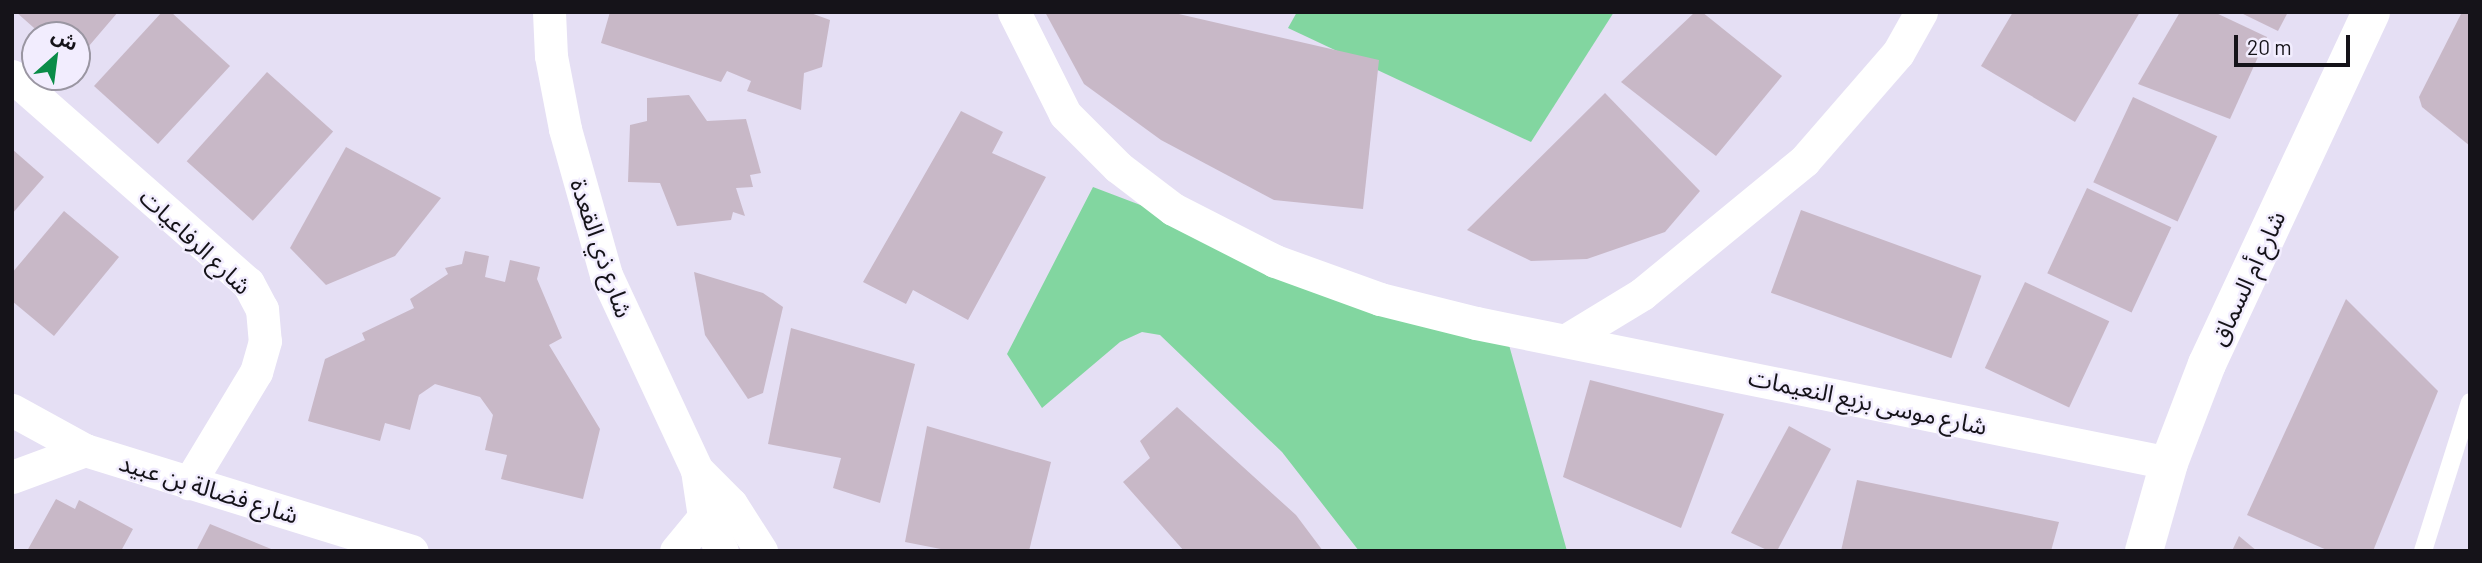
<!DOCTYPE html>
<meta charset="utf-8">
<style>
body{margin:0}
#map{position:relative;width:2482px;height:563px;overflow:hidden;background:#e5dff4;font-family:Barlow,"Noto Sans Arabic",sans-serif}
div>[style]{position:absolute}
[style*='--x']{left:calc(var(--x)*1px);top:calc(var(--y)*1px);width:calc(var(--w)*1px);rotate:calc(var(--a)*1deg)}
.green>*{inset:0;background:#82d6a0}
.building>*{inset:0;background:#c8b8c7;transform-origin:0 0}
.service>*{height:18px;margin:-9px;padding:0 9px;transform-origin:9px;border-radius:9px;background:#fff}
.minor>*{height:33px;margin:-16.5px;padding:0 16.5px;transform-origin:16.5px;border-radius:16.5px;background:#fff}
.tertiary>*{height:38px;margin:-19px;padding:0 19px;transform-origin:19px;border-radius:19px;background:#fff}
span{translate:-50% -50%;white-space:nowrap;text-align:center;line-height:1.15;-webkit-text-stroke:5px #f2edfe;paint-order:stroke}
.street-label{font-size:24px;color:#151319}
.frame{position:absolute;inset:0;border:14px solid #151319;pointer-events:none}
.north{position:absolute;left:21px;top:21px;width:70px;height:70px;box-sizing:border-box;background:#f2edfe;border:2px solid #9a96a2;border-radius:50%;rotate:28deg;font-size:19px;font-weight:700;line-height:28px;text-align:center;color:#151319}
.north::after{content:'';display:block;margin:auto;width:24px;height:32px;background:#0a8c48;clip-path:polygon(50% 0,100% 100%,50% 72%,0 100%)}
.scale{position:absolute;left:2234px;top:35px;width:116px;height:32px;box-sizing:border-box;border:4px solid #151319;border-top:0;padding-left:9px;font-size:21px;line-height:24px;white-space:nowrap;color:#151319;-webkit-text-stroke:5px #f2edfe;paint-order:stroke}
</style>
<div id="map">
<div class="green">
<i style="clip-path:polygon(1297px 12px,1614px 12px,1531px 142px,1288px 28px)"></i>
<i style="clip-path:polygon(1093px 187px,1509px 345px,1567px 551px,1359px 551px,1282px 452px,1160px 335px,1142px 332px,1120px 342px,1042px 408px,1007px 354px)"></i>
</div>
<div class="building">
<i style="clip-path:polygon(16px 12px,118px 12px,77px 60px,77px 35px,42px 35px)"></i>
<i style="clip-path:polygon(162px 12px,171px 12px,230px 66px,158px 144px,94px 86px)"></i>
<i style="clip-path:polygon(610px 12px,808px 12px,830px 20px,822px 67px,804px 73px,801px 110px,747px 91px,751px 81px,727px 71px,721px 82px,601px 43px)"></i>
<i style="clip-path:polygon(1045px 12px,1170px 12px,1379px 60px,1363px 209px,1274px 200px,1161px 140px,1084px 84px)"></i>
<i style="clip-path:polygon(1695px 12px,1702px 12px,1782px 76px,1716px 156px,1621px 82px)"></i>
<i style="clip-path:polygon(2013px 12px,2140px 12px,2075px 122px,1981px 66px)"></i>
<i style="clip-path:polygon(2180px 12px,2214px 12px,2267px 37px,2230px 119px,2138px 84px)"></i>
<i style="clip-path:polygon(2239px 12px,2288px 12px,2278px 31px)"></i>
<i style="clip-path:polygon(2462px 12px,2470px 12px,2470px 146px,2422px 107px,2419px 97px)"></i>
<i style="left:267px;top:72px;width:89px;height:120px;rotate:42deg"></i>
<i style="clip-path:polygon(1605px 93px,1700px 191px,1665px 232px,1587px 259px,1531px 261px,1467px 230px)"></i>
<i style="clip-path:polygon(689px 95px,707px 121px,746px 119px,761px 173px,750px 175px,753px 187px,736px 188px,745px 216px,733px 212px,731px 220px,677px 226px,660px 183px,628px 182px,630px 125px,647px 121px,647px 98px)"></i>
<i style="left:2133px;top:97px;width:93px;height:94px;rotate:25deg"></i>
<i style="clip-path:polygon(961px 111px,1003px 132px,992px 153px,1046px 177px,968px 320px,913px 290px,906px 304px,863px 282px)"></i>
<i style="clip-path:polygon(346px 147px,441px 198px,395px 256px,326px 285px,290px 248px)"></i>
<i style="clip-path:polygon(12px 149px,44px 177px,12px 214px)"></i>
<i style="left:2087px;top:188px;width:93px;height:94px;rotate:25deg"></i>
<i style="left:1801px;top:210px;width:192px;height:88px;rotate:20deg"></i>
<i style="clip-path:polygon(64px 211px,119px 257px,54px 336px,12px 301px,12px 273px)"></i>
<i style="clip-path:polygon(465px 251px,489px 256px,485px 277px,505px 282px,510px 260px,540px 267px,537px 279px,562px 338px,549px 345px,600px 429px,583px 499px,501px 479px,507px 455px,485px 450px,493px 415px,480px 397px,435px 384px,419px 395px,410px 430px,385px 423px,380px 441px,308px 421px,325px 359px,365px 340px,362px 333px,414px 308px,410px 299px,448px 274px,445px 268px,462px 264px)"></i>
<i style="clip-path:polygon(694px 272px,763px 293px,783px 307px,763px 393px,748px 399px,705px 335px)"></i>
<i style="left:2025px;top:282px;width:93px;height:95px;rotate:25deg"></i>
<i style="clip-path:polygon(2346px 299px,2438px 391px,2373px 551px,2329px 551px,2247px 515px)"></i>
<i style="clip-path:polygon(791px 328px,915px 364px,880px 503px,833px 488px,841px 458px,768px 444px)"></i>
<i style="clip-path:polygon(1590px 380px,1724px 414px,1681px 528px,1563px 477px)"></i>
<i style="clip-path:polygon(1177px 407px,1296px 515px,1323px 551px,1184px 551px,1123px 482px,1150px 458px,1140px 441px)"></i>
<i style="clip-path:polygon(927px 426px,1051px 462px,1029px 551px,951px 551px,905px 542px)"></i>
<i style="clip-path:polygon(1789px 426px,1831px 449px,1777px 551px,1769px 551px,1731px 533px)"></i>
<i style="clip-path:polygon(1857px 480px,2059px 522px,2051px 551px,1841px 551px)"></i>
<i style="clip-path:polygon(56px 499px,75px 509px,79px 500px,133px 529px,121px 551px,27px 551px)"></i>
<i style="clip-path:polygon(210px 524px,276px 551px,196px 551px)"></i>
<i style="clip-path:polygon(2239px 536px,2257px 551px,2232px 551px)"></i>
</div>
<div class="service">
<i style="--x:2423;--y:551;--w:156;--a:-72.5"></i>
</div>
<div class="minor">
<i style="--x:549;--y:12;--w:44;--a:87.4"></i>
<i style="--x:551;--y:56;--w:74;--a:79.1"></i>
<i style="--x:565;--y:129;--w:152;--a:74.3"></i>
<i style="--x:606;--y:275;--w:215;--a:65"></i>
<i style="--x:697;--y:470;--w:48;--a:45"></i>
<i style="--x:731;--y:504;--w:56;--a:57.4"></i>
<i style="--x:1014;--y:12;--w:114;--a:63.4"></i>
<i style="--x:1065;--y:114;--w:75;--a:45"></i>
<i style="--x:1118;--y:167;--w:69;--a:37.4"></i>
<i style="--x:1173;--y:209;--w:114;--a:27"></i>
<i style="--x:1275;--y:261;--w:112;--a:19.9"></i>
<i style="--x:1380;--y:299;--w:99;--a:14"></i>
<i style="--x:1476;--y:323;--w:707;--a:11.42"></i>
<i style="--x:12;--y:76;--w:314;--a:41.3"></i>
<i style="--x:248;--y:283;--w:30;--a:62"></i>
<i style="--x:262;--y:309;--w:32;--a:85"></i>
<i style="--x:265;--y:341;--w:32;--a:106"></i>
<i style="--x:256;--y:372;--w:130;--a:121.1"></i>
<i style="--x:1568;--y:339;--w:87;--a:-31.3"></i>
<i style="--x:1642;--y:294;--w:210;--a:-39.4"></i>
<i style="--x:1804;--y:161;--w:143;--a:-49"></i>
<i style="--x:1898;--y:53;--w:47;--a:-60.7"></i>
<i style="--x:12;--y:410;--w:83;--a:28.7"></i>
<i style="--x:85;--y:450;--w:342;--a:17.2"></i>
<i style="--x:697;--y:470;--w:48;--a:81.5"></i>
<i style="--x:704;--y:517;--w:38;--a:62"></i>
<i style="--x:12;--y:477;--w:78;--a:-20.3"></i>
<i style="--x:676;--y:551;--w:44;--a:-50.5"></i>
</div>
<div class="tertiary">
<i style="--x:2144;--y:551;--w:91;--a:-74.1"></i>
<i style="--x:2169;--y:463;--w:106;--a:-69"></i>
<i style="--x:2207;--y:364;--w:388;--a:-65"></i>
</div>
<div class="street-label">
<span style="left:196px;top:241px;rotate:43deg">شارع الرفاعيات</span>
<span style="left:602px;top:248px;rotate:71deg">شارع ذي القعدة</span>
<span style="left:2247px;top:278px;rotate:-65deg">شارع أم السماق</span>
<span style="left:1868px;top:401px;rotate:12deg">شارع موسى بزيع النعيمات</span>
<span style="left:209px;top:488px;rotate:17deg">شارع فضالة بن عبيد</span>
</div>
<div class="frame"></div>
<div class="north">ش</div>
<div class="scale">20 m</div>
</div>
